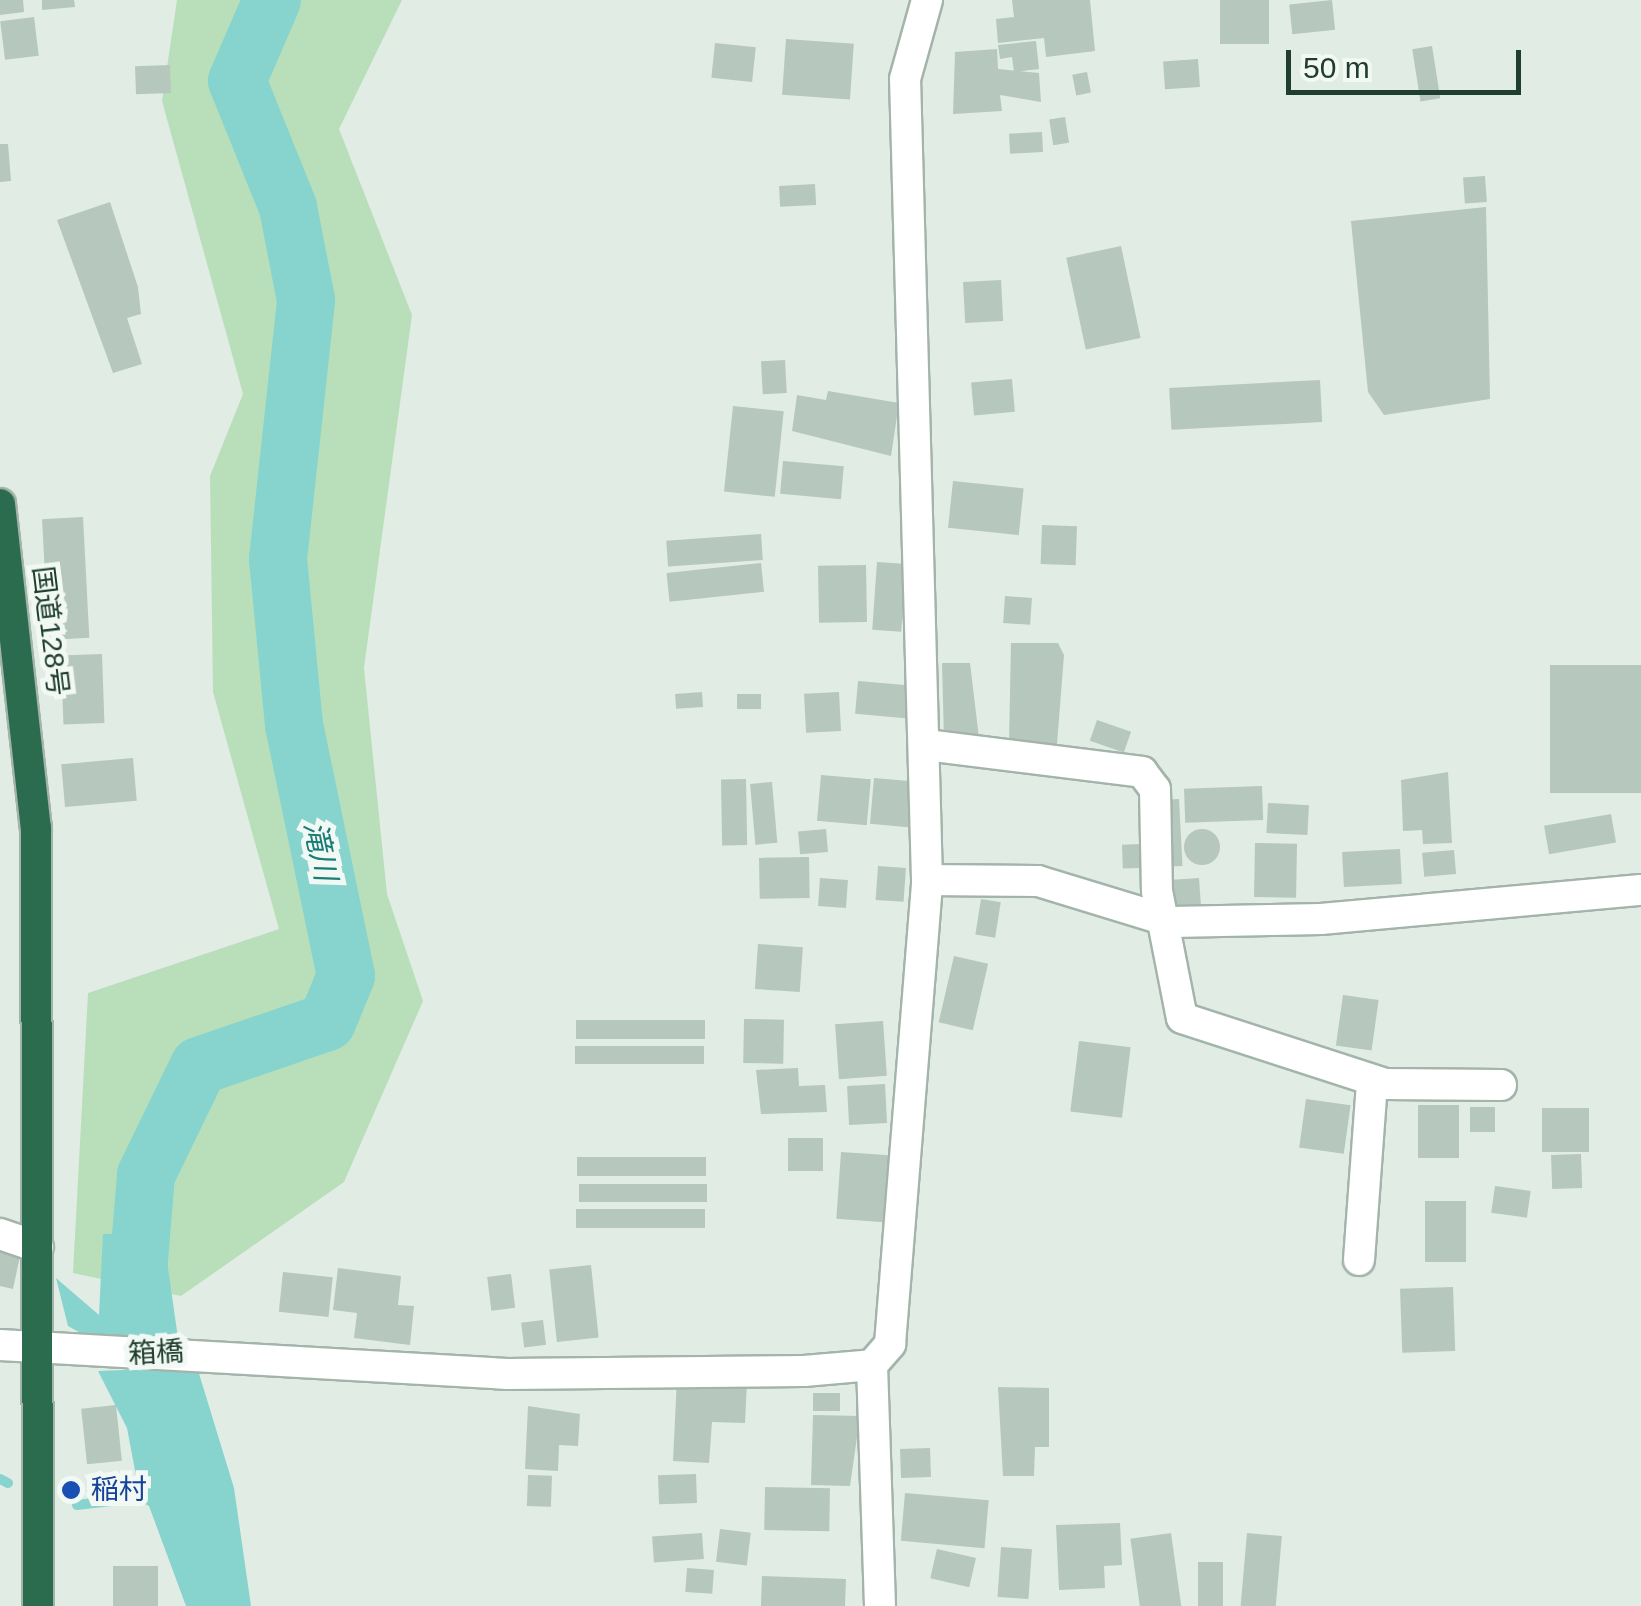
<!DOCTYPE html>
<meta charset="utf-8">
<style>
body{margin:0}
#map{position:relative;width:1641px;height:1606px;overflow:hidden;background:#e1ece5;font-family:Helvetica,"Noto Sans JP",sans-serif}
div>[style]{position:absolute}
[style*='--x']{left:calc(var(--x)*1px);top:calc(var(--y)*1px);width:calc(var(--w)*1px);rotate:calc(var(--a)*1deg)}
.green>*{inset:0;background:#b9dfba}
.water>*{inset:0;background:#86d4cd}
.stream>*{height:10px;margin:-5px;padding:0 5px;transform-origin:5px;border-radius:5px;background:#86d4cd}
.river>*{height:58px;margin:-29px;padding:0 29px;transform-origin:29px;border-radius:29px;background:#86d4cd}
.building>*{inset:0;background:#b6c7bd;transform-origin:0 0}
.round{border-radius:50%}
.roads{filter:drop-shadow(2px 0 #a3b4ab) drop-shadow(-2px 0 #a3b4ab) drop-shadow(0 2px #a3b4ab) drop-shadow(0 -2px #a3b4ab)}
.street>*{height:30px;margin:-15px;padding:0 15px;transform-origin:15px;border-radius:15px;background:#fff}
.highway>*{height:30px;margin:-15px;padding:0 15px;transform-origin:15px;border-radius:15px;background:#2b6c4e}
.dots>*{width:28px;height:28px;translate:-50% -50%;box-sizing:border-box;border:5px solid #f2f9f4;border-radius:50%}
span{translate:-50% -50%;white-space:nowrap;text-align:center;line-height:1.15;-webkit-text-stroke:10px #f2f9f4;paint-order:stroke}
.street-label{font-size:28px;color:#203e2f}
.transit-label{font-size:28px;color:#164399}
.left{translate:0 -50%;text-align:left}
.water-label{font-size:30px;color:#177d75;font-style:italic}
.scale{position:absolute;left:1286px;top:50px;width:235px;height:45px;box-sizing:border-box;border:5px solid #203e2f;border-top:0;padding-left:12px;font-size:30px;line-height:35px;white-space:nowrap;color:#203e2f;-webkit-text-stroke:8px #f2f9f4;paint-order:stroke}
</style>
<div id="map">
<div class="green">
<i style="clip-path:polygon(177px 0,402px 0,339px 129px,412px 315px,364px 668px,387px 894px,423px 1001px,344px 1182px,181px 1296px,73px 1273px,88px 993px,279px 929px,213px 692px,210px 476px,243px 394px,162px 101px)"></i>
</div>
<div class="water">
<i style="clip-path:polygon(163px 1233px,178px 1338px,97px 1342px,68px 1326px,56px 1278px,99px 1315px,103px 1234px)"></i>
<i style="clip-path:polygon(197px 1367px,234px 1488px,251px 1606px,186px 1606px,149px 1506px,128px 1495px,137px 1481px,127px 1428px,98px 1371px)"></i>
</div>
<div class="stream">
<i style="--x:0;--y:1479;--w:9;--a:27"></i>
<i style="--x:77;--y:1505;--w:68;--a:-6.7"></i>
</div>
<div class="river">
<i style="--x:135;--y:1309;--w:134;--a:-85.3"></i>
<i style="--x:146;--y:1175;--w:121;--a:-64.1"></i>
<i style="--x:199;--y:1066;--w:135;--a:-19"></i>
<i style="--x:327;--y:1022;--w:50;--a:-67.6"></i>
<i style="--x:346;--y:976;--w:256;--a:-101.7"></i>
<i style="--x:294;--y:725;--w:167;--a:-95.5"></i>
<i style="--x:278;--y:559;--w:261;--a:-83.8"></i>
<i style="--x:306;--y:300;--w:95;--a:-101"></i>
<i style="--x:288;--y:207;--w:136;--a:-112"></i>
<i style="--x:237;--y:81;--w:88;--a:-66.6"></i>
</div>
<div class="building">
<i style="clip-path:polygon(0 0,23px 0,24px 12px,0 15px)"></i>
<i style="clip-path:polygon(42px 0,74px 0,75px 7px,42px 10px)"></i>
<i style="clip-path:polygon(1012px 0,1090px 0,1095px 51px,1046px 57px,1044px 38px,998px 43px,996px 19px,1014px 17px)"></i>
<i style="left:1220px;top:0;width:49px;height:44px"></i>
<i style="left:1332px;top:0;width:30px;height:43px;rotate:84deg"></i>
<i style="left:34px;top:17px;width:39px;height:34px;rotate:83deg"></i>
<i style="left:786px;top:39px;width:68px;height:56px;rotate:4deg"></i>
<i style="clip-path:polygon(1036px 41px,1039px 69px,1014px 72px,1012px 57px,1000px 59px,998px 45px)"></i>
<i style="left:715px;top:43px;width:41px;height:35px;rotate:6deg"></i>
<i style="left:1432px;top:46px;width:53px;height:20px;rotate:81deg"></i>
<i style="clip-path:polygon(997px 49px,998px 69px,1039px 73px,1041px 102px,1000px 95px,1002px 111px,953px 114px,955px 52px)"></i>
<i style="left:1198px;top:59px;width:28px;height:35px;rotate:86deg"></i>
<i style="left:170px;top:65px;width:28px;height:35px;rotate:88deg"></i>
<i style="left:1087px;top:72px;width:21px;height:15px;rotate:79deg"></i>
<i style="left:1065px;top:117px;width:26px;height:16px;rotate:81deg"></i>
<i style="left:1042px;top:132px;width:20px;height:33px;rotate:87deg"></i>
<i style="clip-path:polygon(0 144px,8px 144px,11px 181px,0 182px)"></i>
<i style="left:1485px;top:176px;width:26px;height:22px;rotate:86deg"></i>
<i style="left:815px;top:184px;width:21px;height:36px;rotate:87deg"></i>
<i style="clip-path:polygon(110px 202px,138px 287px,141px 314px,127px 318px,142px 364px,113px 373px,57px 220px)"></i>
<i style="clip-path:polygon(1486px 207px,1490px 399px,1384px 415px,1368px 392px,1351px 221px)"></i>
<i style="left:1121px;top:246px;width:94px;height:56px;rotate:78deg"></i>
<i style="left:1001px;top:280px;width:41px;height:38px;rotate:87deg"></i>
<i style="left:785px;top:360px;width:33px;height:24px;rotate:87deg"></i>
<i style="left:1012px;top:379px;width:33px;height:41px;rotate:85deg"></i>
<i style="left:1320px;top:380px;width:42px;height:151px;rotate:87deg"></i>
<i style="clip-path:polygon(828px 391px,899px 403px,891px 456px,792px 431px,797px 395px,826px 400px)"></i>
<i style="left:733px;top:406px;width:51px;height:86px;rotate:6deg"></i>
<i style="left:783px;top:461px;width:61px;height:33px;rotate:5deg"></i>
<i style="left:953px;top:481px;width:71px;height:47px;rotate:6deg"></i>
<i style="left:83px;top:517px;width:121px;height:41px;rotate:87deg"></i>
<i style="left:1042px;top:525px;width:35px;height:39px;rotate:2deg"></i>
<i style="left:761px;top:534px;width:26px;height:95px;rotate:86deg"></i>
<i style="left:877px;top:562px;width:29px;height:68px;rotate:4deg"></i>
<i style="left:761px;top:563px;width:29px;height:95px;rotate:84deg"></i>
<i style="left:866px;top:565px;width:57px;height:48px;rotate:89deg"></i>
<i style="left:1005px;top:596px;width:27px;height:27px;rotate:4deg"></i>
<i style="clip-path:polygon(1011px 643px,1058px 643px,1064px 655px,1057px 744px,1009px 743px)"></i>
<i style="left:102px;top:654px;width:69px;height:41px;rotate:88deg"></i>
<i style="clip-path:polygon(942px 663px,970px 663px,979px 738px,944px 739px)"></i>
<i style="left:1641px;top:665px;width:128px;height:91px;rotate:90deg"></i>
<i style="left:858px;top:681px;width:53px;height:33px;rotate:5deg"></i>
<i style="left:702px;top:692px;width:15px;height:27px;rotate:86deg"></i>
<i style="left:839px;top:692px;width:39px;height:35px;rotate:87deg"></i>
<i style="left:737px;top:694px;width:24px;height:15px"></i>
<i style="left:1097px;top:720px;width:36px;height:22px;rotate:19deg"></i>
<i style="left:133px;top:758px;width:43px;height:72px;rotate:85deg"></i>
<i style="clip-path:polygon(1448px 772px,1452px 843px,1423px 844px,1422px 830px,1403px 831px,1401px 780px)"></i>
<i style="left:821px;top:775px;width:50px;height:46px;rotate:5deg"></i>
<i style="left:874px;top:778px;width:38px;height:46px;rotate:5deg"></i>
<i style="left:746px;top:779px;width:66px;height:25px;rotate:89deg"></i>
<i style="left:772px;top:782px;width:61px;height:22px;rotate:85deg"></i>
<i style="left:1262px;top:786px;width:34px;height:78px;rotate:88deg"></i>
<i style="left:1179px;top:799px;width:67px;height:18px;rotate:87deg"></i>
<i style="left:1268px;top:803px;width:41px;height:30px;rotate:3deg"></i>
<i style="left:1611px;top:814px;width:29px;height:68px;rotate:80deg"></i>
<i class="round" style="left:1184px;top:829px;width:36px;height:36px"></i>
<i style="left:826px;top:829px;width:23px;height:28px;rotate:85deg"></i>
<i style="left:1255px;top:843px;width:42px;height:54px;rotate:1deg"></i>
<i style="left:1140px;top:844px;width:24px;height:18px;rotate:88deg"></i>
<i style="left:1400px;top:849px;width:35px;height:58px;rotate:87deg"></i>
<i style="left:1454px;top:850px;width:24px;height:32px;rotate:85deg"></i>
<i style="left:809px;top:857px;width:41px;height:50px;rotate:89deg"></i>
<i style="left:878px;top:866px;width:28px;height:34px;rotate:4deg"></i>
<i style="left:820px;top:878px;width:28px;height:28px;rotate:4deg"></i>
<i style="left:1199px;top:878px;width:27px;height:34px;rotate:86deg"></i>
<i style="left:981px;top:899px;width:20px;height:36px;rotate:9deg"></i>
<i style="left:758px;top:944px;width:45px;height:45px;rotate:4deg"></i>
<i style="left:954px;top:956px;width:35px;height:68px;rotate:13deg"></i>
<i style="left:1343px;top:995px;width:36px;height:51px;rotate:8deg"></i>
<i style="left:744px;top:1019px;width:40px;height:44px;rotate:1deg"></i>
<i style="left:576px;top:1020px;width:129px;height:19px"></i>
<i style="left:883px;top:1021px;width:55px;height:48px;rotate:86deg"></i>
<i style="left:1079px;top:1041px;width:52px;height:71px;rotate:7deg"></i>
<i style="left:575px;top:1046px;width:129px;height:18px"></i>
<i style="clip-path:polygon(798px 1068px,799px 1086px,825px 1085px,827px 1112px,761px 1114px,756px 1070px)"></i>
<i style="left:885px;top:1084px;width:39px;height:38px;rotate:87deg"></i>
<i style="left:1306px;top:1099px;width:45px;height:49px;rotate:8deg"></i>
<i style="left:1418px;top:1105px;width:41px;height:53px"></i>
<i style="left:1470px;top:1107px;width:25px;height:25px"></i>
<i style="left:1589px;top:1108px;width:44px;height:47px;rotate:90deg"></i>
<i style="left:788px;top:1138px;width:35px;height:33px"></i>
<i style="left:841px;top:1152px;width:48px;height:67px;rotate:4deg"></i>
<i style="left:1581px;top:1154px;width:34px;height:30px;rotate:88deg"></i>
<i style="left:577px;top:1157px;width:129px;height:19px"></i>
<i style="left:579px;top:1184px;width:128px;height:18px"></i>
<i style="left:1495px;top:1186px;width:36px;height:27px;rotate:8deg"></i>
<i style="left:1425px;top:1201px;width:41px;height:61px"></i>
<i style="left:576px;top:1209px;width:129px;height:19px"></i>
<i style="clip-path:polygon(0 1252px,20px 1256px,13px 1289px,0 1286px)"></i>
<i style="left:591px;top:1265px;width:73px;height:42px;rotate:84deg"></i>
<i style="clip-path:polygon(338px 1268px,401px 1276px,398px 1305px,414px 1306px,410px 1345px,354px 1338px,357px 1313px,333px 1310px)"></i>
<i style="left:283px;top:1272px;width:50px;height:40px;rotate:6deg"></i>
<i style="left:511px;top:1274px;width:34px;height:24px;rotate:83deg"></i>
<i style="left:1453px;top:1287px;width:64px;height:53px;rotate:88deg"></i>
<i style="left:543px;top:1320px;width:25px;height:22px;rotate:83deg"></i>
<i style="clip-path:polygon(677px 1378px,747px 1382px,745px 1423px,712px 1422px,709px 1463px,673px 1461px)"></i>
<i style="clip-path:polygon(998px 1387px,1049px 1388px,1049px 1447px,1035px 1447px,1034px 1476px,1003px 1476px)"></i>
<i style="left:813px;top:1393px;width:27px;height:18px"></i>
<i style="left:116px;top:1405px;width:56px;height:35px;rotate:84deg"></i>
<i style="clip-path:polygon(528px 1406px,580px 1414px,578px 1446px,559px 1445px,558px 1471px,525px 1469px)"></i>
<i style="clip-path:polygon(813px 1415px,860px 1416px,850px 1486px,811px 1485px)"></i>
<i style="left:930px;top:1448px;width:29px;height:30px;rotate:88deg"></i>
<i style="left:696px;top:1474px;width:29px;height:38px;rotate:88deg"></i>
<i style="left:528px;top:1475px;width:24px;height:31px;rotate:2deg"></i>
<i style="left:765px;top:1487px;width:65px;height:43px;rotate:1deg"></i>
<i style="left:905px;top:1493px;width:84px;height:48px;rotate:5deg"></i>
<i style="clip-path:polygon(1120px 1523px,1122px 1565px,1104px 1566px,1105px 1588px,1059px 1590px,1056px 1525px)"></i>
<i style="left:720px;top:1529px;width:31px;height:33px;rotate:7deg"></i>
<i style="left:702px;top:1533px;width:26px;height:50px;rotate:86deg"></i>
<i style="left:1171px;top:1533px;width:74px;height:41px;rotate:82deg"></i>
<i style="left:1247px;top:1533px;width:35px;height:73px;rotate:5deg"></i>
<i style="left:1001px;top:1547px;width:31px;height:50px;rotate:4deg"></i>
<i style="left:937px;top:1549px;width:40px;height:30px;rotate:13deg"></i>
<i style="left:1198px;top:1562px;width:25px;height:44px"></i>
<i style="left:113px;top:1566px;width:45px;height:40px"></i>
<i style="left:687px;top:1568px;width:27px;height:24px;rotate:4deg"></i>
<i style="left:762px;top:1576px;width:84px;height:30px;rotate:2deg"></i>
</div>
<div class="roads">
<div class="street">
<i style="--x:926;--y:745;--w:218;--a:7.1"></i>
<i style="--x:1142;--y:772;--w:21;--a:53"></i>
<i style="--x:1155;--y:789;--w:102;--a:88.9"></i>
<i style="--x:1157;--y:891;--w:129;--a:78.9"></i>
<i style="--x:1182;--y:1018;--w:213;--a:18"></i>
<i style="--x:1385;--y:1084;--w:116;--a:0.5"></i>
<i style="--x:927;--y:880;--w:111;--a:0.5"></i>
<i style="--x:1038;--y:881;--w:140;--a:17"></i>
<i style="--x:1172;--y:922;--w:149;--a:-1.2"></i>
<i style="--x:1321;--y:919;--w:321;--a:-5.2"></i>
<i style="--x:0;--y:1234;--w:40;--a:18.9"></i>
<i style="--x:1359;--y:1260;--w:179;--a:-85.8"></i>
<i style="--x:0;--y:1345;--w:508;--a:3.27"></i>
<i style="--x:507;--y:1374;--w:297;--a:-0.6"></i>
<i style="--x:804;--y:1371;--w:68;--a:-5"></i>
<i style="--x:872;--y:1365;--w:28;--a:-49"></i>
<i style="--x:890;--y:1344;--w:465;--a:-85.4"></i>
<i style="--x:927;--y:880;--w:801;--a:-91.57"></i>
<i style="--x:905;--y:79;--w:82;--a:-74.4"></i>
<i style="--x:872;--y:1365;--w:241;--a:88.1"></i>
</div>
<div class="highway">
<i style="--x:0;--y:504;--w:326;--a:83.7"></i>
<i style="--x:36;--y:828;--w:778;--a:89.85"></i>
</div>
</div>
<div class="dots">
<i style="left:71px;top:1490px;background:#1a4fb4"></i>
</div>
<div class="street-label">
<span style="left:50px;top:631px;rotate:83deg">国道128号</span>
<span style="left:156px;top:1353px;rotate:-3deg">箱橋</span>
</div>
<div class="transit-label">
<span class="left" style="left:91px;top:1490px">稲村</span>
</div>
<div class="water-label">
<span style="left:320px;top:851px;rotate:78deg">滝川</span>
</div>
<div class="scale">50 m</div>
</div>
